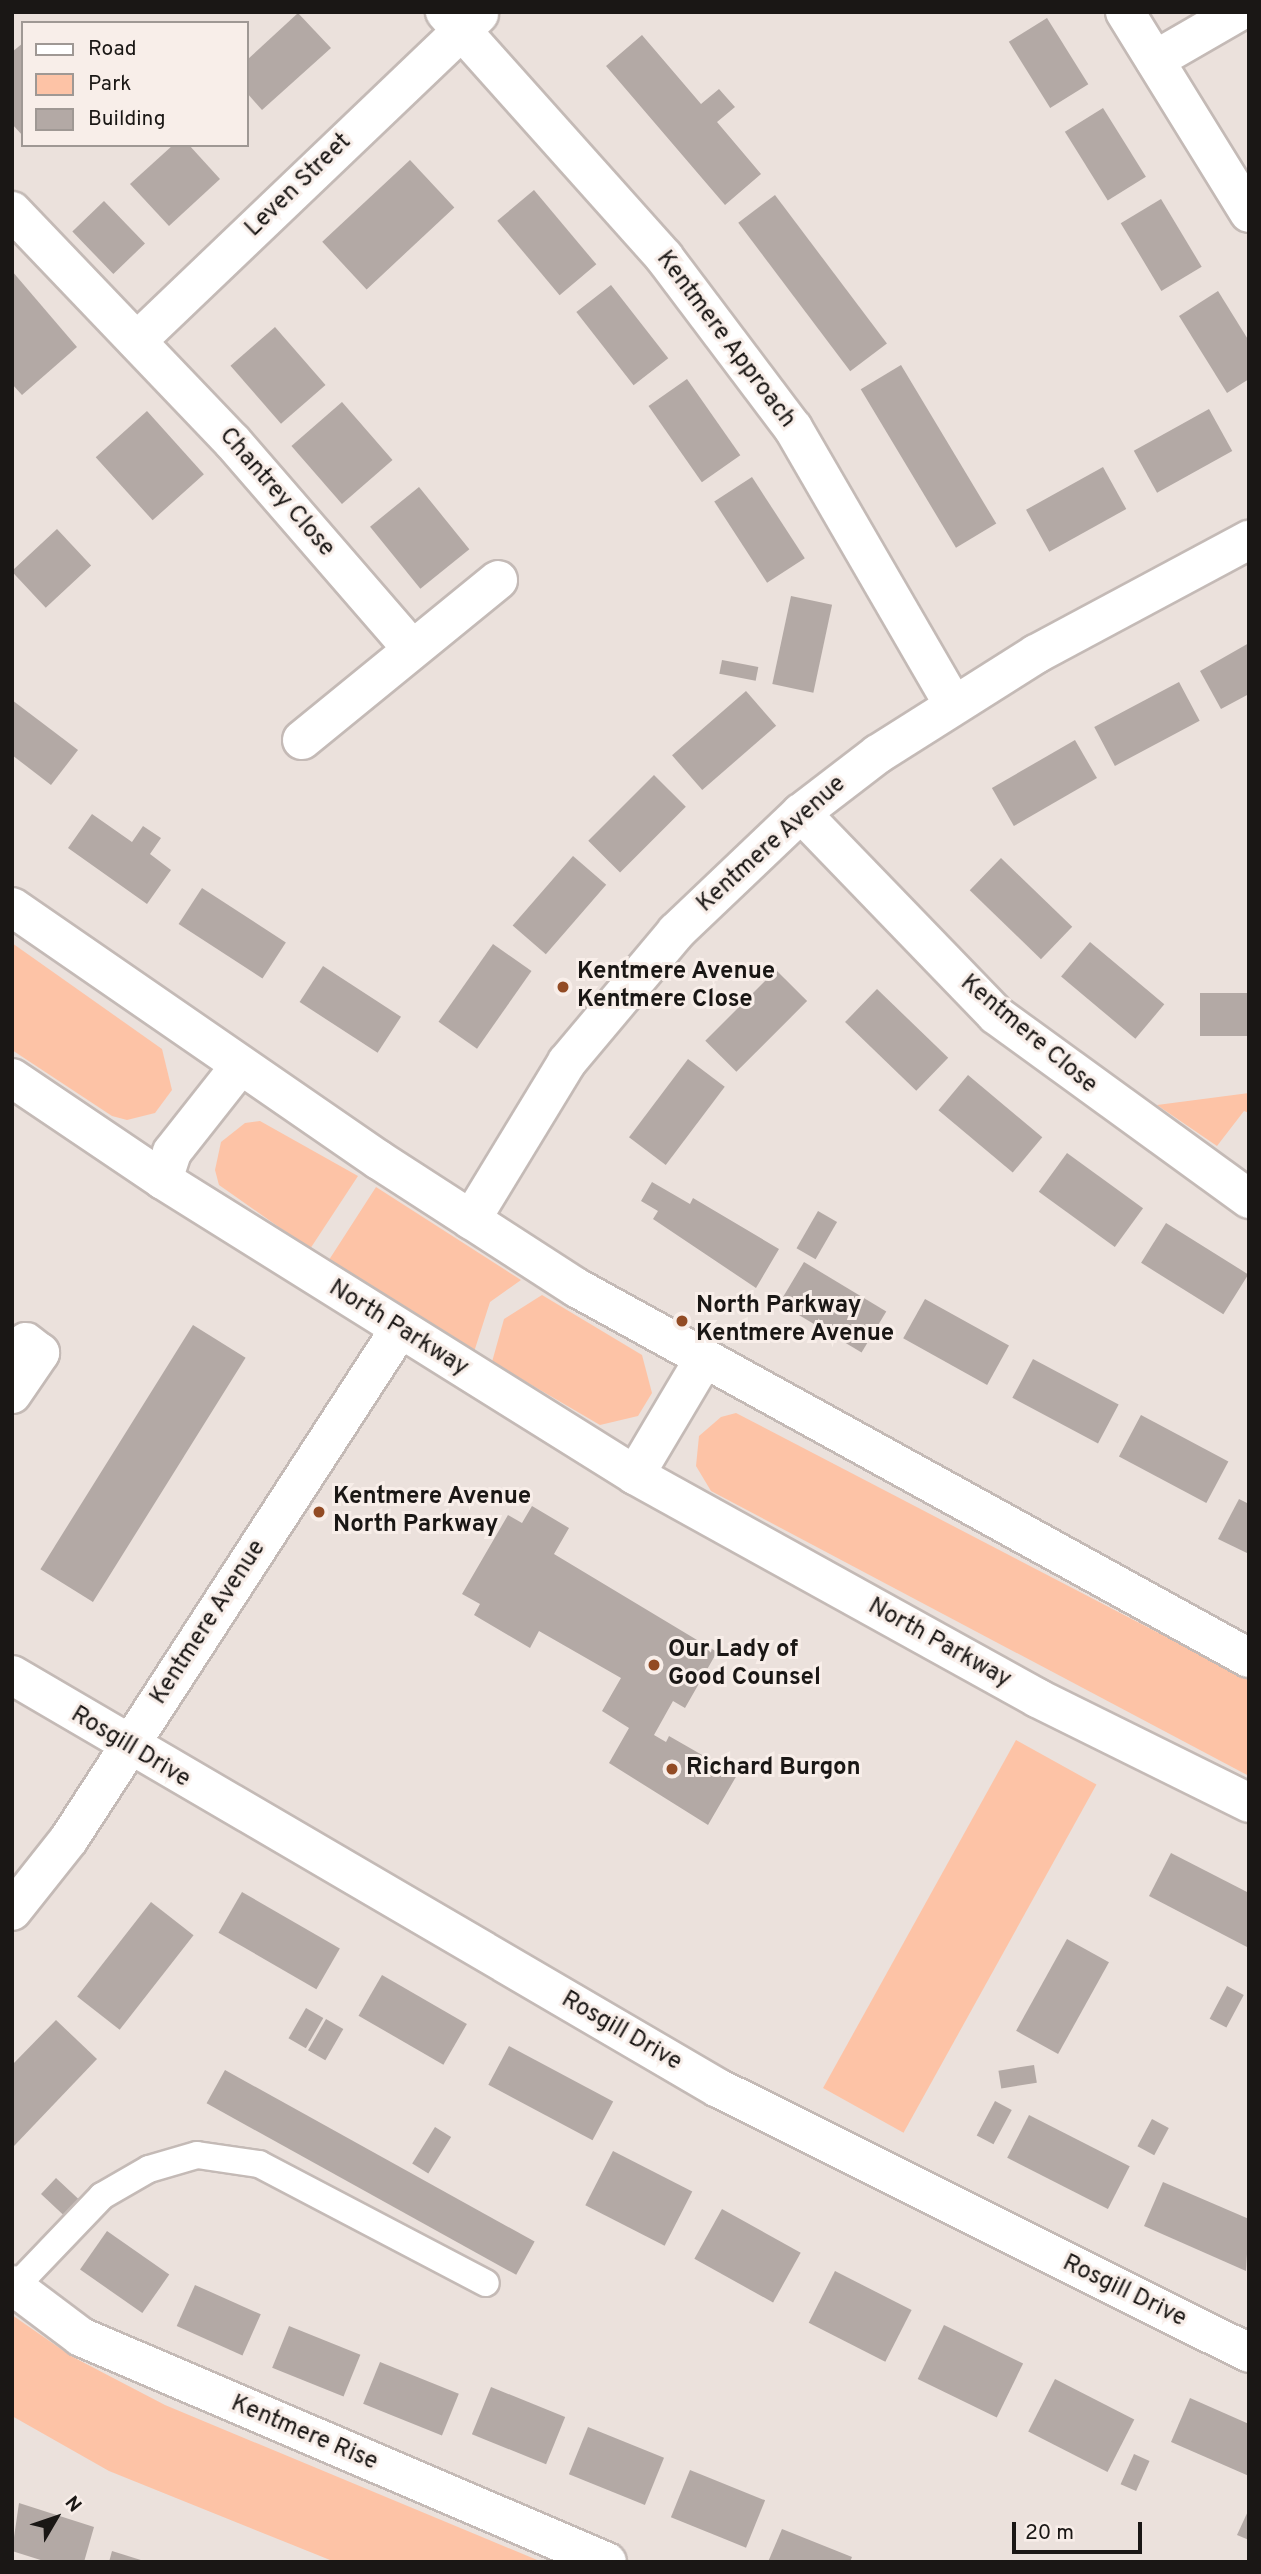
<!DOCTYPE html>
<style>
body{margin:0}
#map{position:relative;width:1261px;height:2574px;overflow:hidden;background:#ebe1dc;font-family:Overpass,sans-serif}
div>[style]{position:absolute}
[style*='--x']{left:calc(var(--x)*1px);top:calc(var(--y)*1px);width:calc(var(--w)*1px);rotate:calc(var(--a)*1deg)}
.green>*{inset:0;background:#fdc3a6;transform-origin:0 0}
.building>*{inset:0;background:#b3a9a5;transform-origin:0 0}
.roads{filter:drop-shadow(2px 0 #c4bab6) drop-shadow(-2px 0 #c4bab6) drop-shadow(0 2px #c4bab6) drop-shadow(0 -2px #c4bab6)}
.service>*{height:26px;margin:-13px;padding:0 13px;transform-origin:13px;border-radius:13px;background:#fff}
.minor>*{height:38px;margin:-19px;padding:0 19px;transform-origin:19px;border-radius:19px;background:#fff}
.tertiary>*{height:38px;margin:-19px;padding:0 19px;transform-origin:19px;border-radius:19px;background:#fff}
.dots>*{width:19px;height:19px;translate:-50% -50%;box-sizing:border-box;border:4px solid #f8eee9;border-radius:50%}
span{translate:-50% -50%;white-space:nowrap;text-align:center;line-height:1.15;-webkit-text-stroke:6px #f8eee9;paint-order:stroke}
.street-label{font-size:24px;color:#1a1715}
.poi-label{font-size:24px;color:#1a1715;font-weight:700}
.left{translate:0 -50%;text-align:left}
.frame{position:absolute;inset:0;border:14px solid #1a1715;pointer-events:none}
.legend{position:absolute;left:21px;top:21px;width:228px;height:126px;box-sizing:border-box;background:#f8eee9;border:2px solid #9f9894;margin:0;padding:9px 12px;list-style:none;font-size:21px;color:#1a1715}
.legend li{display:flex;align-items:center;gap:14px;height:35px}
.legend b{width:35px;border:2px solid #9f9894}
.north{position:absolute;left:21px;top:2483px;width:70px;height:70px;-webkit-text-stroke:5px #f8eee9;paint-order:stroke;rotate:51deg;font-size:19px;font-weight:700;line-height:28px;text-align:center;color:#1a1715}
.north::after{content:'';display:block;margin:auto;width:24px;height:32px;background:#1a1715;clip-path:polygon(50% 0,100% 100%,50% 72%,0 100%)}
.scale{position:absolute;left:1012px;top:2522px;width:130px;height:32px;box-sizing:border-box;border:4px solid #1a1715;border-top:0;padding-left:9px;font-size:21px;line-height:24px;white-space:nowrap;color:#1a1715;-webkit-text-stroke:5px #f8eee9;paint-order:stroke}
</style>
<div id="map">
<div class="green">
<i style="clip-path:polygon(12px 943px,162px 1049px,172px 1090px,155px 1113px,127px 1120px,112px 1116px,12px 1050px)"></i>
<i style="clip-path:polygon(1249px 1093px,1249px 1113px,1244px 1111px,1217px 1146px,1157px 1105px)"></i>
<i style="clip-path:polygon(260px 1121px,358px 1176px,310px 1249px,219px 1185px,215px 1170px,221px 1142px,245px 1123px)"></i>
<i style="clip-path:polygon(376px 1187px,521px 1280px,490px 1302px,474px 1352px,327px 1263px)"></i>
<i style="clip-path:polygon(542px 1295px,642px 1355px,652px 1393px,638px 1416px,600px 1425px,492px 1362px,504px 1319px)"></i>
<i style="clip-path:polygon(736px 1413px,1249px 1680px,1249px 1776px,711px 1491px,696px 1466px,699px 1436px,721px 1417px)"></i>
<i style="left:1016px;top:1740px;width:92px;height:398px;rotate:29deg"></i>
<i style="clip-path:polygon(12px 2315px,71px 2356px,165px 2405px,542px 2562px,335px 2562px,109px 2471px,12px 2416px)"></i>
</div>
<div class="building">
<i style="clip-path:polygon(298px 13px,331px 48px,262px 110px,247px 93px,247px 60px)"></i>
<i style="left:1047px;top:18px;width:78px;height:45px;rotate:58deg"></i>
<i style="clip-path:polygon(642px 35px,701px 104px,719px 89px,735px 107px,717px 122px,761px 174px,725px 205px,606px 66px)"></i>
<i style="clip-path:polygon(23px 43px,23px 136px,12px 124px,12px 52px)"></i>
<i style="left:1103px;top:108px;width:81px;height:45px;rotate:58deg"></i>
<i style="clip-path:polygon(173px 145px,189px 145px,220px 179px,169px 226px,130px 184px)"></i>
<i style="left:410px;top:160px;width:65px;height:120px;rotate:47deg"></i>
<i style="left:534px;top:190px;width:97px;height:48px;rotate:50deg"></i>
<i style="left:775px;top:195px;width:186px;height:46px;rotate:53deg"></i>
<i style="left:1161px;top:199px;width:79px;height:47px;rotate:59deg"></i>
<i style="left:104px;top:201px;width:59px;height:44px;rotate:46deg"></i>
<i style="clip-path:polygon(12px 271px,77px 347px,22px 395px,12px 384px)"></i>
<i style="left:611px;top:285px;width:93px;height:44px;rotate:52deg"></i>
<i style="clip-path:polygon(1218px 291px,1249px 341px,1249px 379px,1227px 393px,1179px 316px)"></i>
<i style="left:275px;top:327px;width:77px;height:59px;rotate:49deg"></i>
<i style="left:901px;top:365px;width:185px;height:47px;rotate:59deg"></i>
<i style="left:687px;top:379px;width:93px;height:47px;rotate:55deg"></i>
<i style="left:342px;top:402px;width:77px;height:67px;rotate:49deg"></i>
<i style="left:1209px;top:409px;width:48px;height:86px;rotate:61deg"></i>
<i style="left:147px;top:411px;width:85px;height:69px;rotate:48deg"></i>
<i style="left:1103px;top:467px;width:48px;height:88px;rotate:61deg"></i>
<i style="left:752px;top:477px;width:97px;height:45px;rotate:57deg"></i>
<i style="left:419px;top:487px;width:80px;height:63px;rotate:51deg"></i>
<i style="left:57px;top:529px;width:50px;height:62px;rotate:47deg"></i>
<i style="left:791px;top:596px;width:42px;height:90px;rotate:12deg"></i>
<i style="clip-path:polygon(1249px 643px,1249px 694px,1221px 709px,1200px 671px)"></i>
<i style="left:722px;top:660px;width:37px;height:14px;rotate:11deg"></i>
<i style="left:1179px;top:682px;width:44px;height:96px;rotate:62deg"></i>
<i style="left:746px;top:691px;width:46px;height:98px;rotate:49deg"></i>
<i style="clip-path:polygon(12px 700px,78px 750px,51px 785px,12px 755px)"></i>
<i style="left:1075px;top:740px;width:44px;height:96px;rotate:60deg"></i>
<i style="left:654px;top:775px;width:45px;height:93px;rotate:45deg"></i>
<i style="clip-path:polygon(92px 814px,132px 842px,143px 826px,161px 838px,150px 854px,171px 870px,147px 904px,68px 848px)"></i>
<i style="left:573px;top:856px;width:44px;height:92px;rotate:41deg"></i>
<i style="left:1001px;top:858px;width:99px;height:45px;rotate:44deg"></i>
<i style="left:202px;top:888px;width:100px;height:43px;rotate:33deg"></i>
<i style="left:1090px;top:942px;width:97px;height:45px;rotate:40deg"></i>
<i style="left:493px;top:944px;width:47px;height:95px;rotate:35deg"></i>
<i style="left:323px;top:966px;width:93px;height:43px;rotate:33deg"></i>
<i style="left:776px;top:970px;width:44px;height:100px;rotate:45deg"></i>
<i style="left:877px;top:989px;width:99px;height:46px;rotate:44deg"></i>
<i style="left:1249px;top:993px;width:43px;height:49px;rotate:90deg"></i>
<i style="left:688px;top:1059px;width:46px;height:98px;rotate:37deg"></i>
<i style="left:968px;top:1075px;width:97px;height:46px;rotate:40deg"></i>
<i style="left:1067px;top:1153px;width:94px;height:48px;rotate:36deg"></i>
<i style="clip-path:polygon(652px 1182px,690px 1204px,693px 1198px,779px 1249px,756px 1288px,653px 1219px,658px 1211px,641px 1201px)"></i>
<i style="left:818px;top:1211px;width:22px;height:43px;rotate:30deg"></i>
<i style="left:1166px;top:1223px;width:97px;height:47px;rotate:32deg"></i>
<i style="left:804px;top:1262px;width:96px;height:48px;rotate:31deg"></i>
<i style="left:925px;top:1299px;width:96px;height:45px;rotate:29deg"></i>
<i style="left:193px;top:1325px;width:62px;height:288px;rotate:32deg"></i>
<i style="left:1033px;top:1359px;width:97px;height:44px;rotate:28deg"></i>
<i style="left:1141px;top:1415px;width:99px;height:47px;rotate:28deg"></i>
<i style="clip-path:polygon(1239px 1499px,1249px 1504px,1249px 1554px,1218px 1539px)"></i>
<i style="clip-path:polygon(532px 1506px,569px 1528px,554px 1554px,717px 1652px,685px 1708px,673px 1701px,654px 1735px,666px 1742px,669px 1736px,737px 1775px,708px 1825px,609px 1763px,629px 1728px,602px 1711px,621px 1678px,539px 1631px,530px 1648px,474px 1615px,480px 1604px,462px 1594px,508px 1515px,522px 1523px)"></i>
<i style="clip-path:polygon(1171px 1853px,1249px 1893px,1247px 1947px,1149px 1896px)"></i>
<i style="left:242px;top:1892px;width:113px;height:47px;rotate:30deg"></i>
<i style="left:151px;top:1902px;width:54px;height:120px;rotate:38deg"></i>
<i style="left:1067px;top:1939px;width:48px;height:105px;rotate:29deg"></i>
<i style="left:382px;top:1975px;width:98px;height:47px;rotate:30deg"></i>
<i style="left:1227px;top:1986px;width:19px;height:37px;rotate:28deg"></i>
<i style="left:306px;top:2008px;width:20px;height:35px;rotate:30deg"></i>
<i style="left:326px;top:2019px;width:20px;height:36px;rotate:30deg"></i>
<i style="clip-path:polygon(56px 2020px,97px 2059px,14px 2146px,12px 2065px)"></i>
<i style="left:509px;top:2046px;width:118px;height:44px;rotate:28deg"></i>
<i style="left:1034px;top:2065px;width:18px;height:36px;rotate:81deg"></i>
<i style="left:225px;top:2070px;width:354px;height:38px;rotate:29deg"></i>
<i style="left:995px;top:2101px;width:19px;height:39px;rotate:28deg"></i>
<i style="left:1029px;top:2115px;width:113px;height:48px;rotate:27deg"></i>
<i style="left:1152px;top:2119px;width:19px;height:31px;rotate:28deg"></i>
<i style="left:435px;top:2127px;width:19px;height:43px;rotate:32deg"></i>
<i style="left:613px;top:2151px;width:89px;height:61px;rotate:27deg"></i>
<i style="left:56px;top:2178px;width:34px;height:22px;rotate:43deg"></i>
<i style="clip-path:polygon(1163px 2182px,1249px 2219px,1246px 2271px,1144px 2226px)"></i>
<i style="left:722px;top:2209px;width:90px;height:57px;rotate:29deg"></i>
<i style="left:107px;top:2231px;width:76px;height:47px;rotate:35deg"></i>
<i style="left:835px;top:2271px;width:86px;height:58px;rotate:27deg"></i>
<i style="left:195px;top:2285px;width:72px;height:45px;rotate:24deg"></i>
<i style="left:944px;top:2325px;width:88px;height:60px;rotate:26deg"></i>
<i style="left:289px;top:2326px;width:77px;height:45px;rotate:22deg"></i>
<i style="left:380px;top:2362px;width:85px;height:45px;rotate:22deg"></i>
<i style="left:1055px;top:2379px;width:89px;height:59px;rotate:27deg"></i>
<i style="left:491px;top:2387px;width:80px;height:51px;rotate:22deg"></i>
<i style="clip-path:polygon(1190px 2398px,1249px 2424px,1249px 2476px,1171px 2442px)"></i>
<i style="left:588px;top:2427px;width:82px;height:51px;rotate:22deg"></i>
<i style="left:1134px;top:2454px;width:17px;height:33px;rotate:24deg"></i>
<i style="left:690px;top:2470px;width:81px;height:51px;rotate:22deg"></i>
<i style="clip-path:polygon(19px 2503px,94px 2527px,84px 2562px,47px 2562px,12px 2551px)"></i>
<i style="clip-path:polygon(1249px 2509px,1249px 2540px,1237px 2535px)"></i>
<i style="clip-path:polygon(782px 2529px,852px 2557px,850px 2562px,768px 2562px)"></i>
<i style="clip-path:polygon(112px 2551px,144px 2561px,144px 2562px,109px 2562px)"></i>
</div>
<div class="roads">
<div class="service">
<i style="--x:15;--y:2287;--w:126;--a:-46.3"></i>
<i style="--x:102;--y:2196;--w:54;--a:-29.9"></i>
<i style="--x:149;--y:2169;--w:50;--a:-16.3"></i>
<i style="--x:197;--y:2155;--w:63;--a:8.3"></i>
<i style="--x:259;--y:2164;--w:256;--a:27.7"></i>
</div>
<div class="minor">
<i style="--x:445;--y:12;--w:329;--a:48.2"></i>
<i style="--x:664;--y:257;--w:214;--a:53"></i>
<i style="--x:793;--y:428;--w:319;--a:59.9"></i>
<i style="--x:1125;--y:12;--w:236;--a:58.3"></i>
<i style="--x:1155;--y:60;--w:96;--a:-30"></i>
<i style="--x:12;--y:211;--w:318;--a:46.3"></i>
<i style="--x:232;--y:441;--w:275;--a:49.1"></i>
<i style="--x:137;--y:341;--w:473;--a:-43.7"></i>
<i style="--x:302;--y:740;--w:253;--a:-39.2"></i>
<i style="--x:801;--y:813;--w:281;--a:46"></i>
<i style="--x:996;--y:1015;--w:313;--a:36"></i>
<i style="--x:12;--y:1394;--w:50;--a:-55.7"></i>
<i style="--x:40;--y:1353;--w:18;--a:-142"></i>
<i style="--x:12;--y:1675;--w:818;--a:30.33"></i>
<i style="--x:718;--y:2088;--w:593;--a:26.52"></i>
<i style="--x:12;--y:2285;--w:86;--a:37"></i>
<i style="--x:81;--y:2337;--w:572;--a:23.16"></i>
</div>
<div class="tertiary">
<i style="--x:12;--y:907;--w:446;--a:34.6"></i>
<i style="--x:379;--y:1160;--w:236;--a:32.9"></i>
<i style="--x:577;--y:1288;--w:767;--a:28.84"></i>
<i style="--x:12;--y:1078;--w:182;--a:34"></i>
<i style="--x:163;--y:1180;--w:557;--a:32.01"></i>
<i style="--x:635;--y:1475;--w:460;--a:29"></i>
<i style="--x:1037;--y:1698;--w:237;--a:26.3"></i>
<i style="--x:163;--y:1180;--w:29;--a:-72"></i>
<i style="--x:172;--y:1152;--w:110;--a:-51.7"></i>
<i style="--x:471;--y:1220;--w:185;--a:-58.7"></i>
<i style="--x:567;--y:1062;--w:170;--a:-50"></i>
<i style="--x:676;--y:932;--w:173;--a:-43.6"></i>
<i style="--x:801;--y:813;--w:97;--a:-37.5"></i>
<i style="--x:878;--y:754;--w:187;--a:-32.3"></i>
<i style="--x:1036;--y:654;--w:242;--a:-28.2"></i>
<i style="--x:635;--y:1475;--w:131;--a:-59.3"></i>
<i style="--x:12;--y:1911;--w:92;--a:-51.6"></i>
<i style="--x:69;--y:1839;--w:607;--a:-57.04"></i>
</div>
</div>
<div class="dots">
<i style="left:563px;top:987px;background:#924b24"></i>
<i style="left:682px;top:1321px;background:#924b24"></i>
<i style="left:319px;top:1512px;background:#924b24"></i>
<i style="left:654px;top:1665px;background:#924b24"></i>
<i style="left:672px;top:1769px;background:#924b24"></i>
</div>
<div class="street-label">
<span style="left:299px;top:186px;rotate:-44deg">Leven Street</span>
<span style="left:725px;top:340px;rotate:53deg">Kentmere Approach</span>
<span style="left:276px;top:493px;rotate:49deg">Chantrey Close</span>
<span style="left:772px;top:845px;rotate:-42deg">Kentmere Avenue</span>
<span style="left:1028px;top:1035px;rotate:40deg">Kentmere Close</span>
<span style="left:398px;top:1329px;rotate:32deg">North Parkway</span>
<span style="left:209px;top:1623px;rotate:-57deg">Kentmere Avenue</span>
<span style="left:939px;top:1644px;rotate:29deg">North Parkway</span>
<span style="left:130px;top:1748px;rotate:31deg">Rosgill Drive</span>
<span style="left:621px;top:2032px;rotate:30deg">Rosgill Drive</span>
<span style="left:1124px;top:2292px;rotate:26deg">Rosgill Drive</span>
<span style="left:304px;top:2434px;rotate:23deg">Kentmere Rise</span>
</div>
<div class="poi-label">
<span class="left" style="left:577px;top:987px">Kentmere Avenue<br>Kentmere Close</span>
<span class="left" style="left:696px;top:1321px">North Parkway<br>Kentmere Avenue</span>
<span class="left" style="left:333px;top:1512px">Kentmere Avenue<br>North Parkway</span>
<span class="left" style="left:668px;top:1665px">Our Lady of<br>Good Counsel</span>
<span class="left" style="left:686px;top:1769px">Richard Burgon</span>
</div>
<div class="frame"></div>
<ul class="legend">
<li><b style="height:9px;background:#fff"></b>Road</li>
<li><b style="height:19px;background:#fdc3a6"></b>Park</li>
<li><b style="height:19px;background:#b3a9a5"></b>Building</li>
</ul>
<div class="north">N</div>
<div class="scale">20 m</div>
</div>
